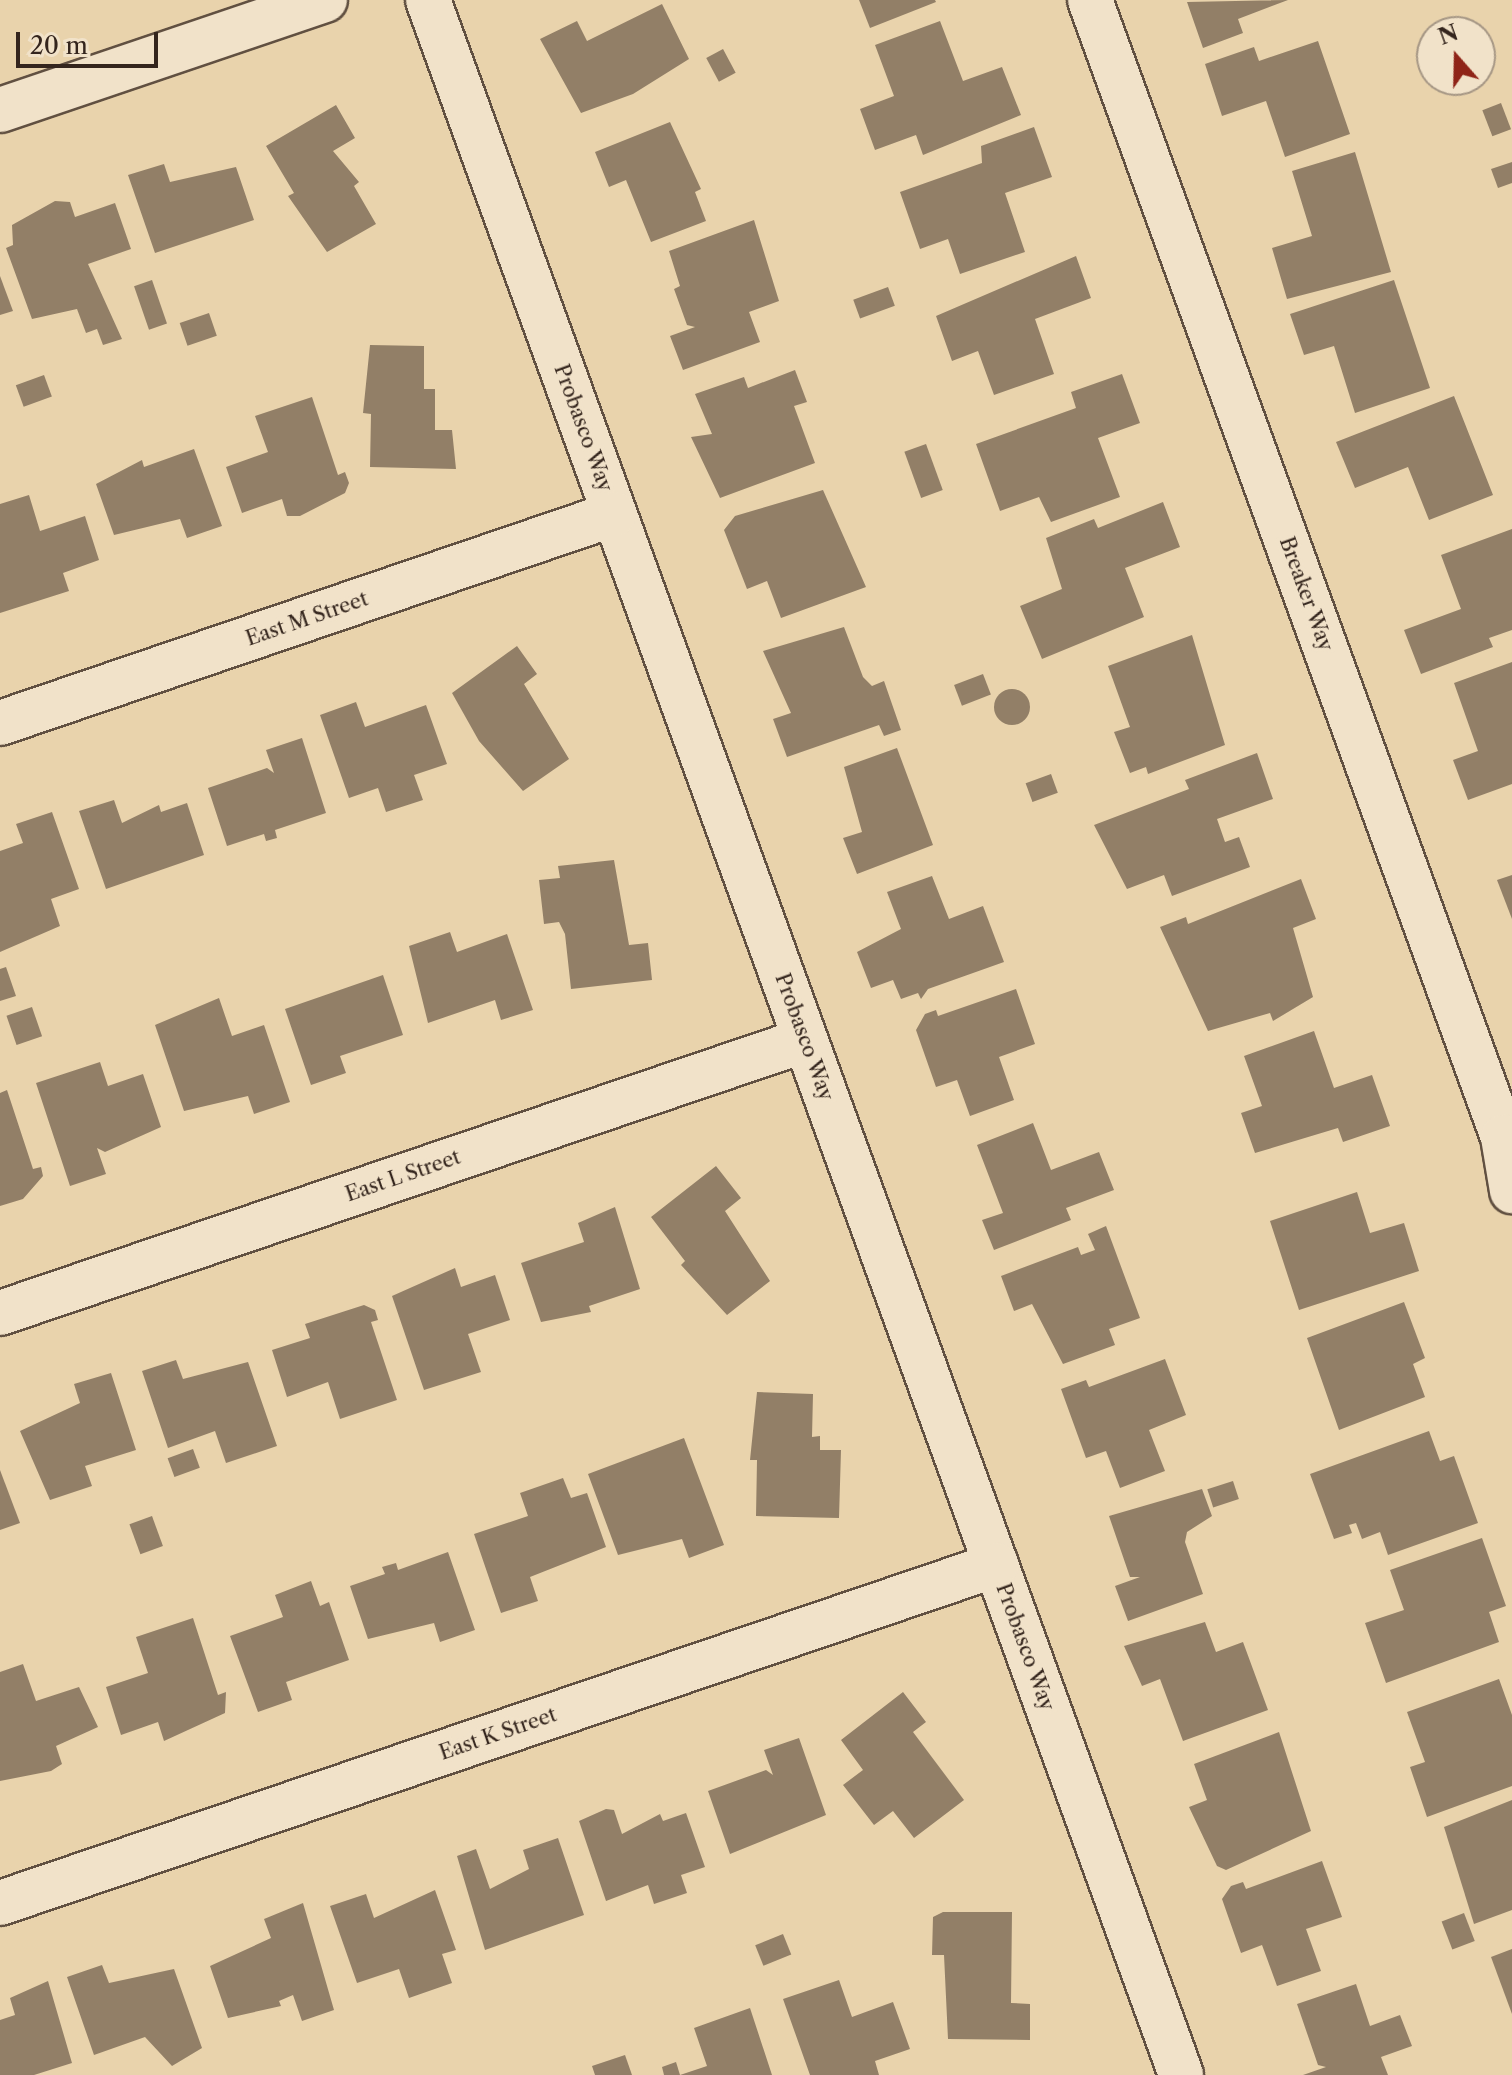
<!DOCTYPE html>
<style>
body{margin:0}
#map{position:relative;width:1512px;height:2075px;overflow:hidden;background:#e9d3ac;font-family:"Libre Caslon Text",serif}
div>[style]{position:absolute}
[style*='--x']{left:calc(var(--x)*1px);top:calc(var(--y)*1px);width:calc(var(--w)*1px);rotate:calc(var(--a)*1deg)}
.building>*{inset:0;background:#927f67;transform-origin:0 0}
.round{border-radius:50%}
.roads{filter:drop-shadow(2px 0 #615041) drop-shadow(-2px 0 #615041) drop-shadow(0 2px #615041) drop-shadow(0 -2px #615041)}
.minor>*{height:44px;margin:-22px;padding:0 22px;transform-origin:22px;border-radius:22px;background:#f1e2c9}
span{translate:-50% -50%;white-space:nowrap;text-align:center;line-height:1.15;-webkit-text-stroke:7px #f1e2c9;paint-order:stroke}
.street-label{font-size:20px;color:#34251d}
.north{position:absolute;left:1416px;top:16px;width:80px;height:80px;box-sizing:border-box;background:#f1e2c9;border:2px solid #a59684;border-radius:50%;rotate:340deg;font-size:22px;font-weight:700;line-height:32px;text-align:center;color:#34251d}
.north::after{content:'';display:block;margin:auto;width:28px;height:36px;background:#8f2418;clip-path:polygon(50% 0,100% 100%,50% 72%,0 100%)}
.scale{position:absolute;left:16px;top:32px;width:142px;height:36px;box-sizing:border-box;border:4px solid #34251d;border-top:0;padding-left:10px;font-size:24px;line-height:28px;white-space:nowrap;color:#34251d;-webkit-text-stroke:6px #f1e2c9;paint-order:stroke}
</style>
<div id="map">
<div class="building">
<i style="clip-path:polygon(859px 0,935px 0,936px 2px,870px 28px)"></i>
<i style="clip-path:polygon(1288px 0,1238px 19px,1243px 33px,1203px 48px,1187px 2px)"></i>
<i style="clip-path:polygon(662px 4px,689px 59px,633px 94px,581px 113px,540px 39px,577px 21px,587px 41px)"></i>
<i style="clip-path:polygon(940px 21px,963px 81px,1002px 67px,1021px 115px,923px 155px,916px 135px,875px 150px,860px 109px,894px 96px,875px 45px)"></i>
<i style="clip-path:polygon(1318px 41px,1350px 134px,1285px 157px,1266px 101px,1222px 116px,1205px 64px,1254px 47px,1259px 61px)"></i>
<i style="left:723px;top:49px;width:27px;height:19px;rotate:62deg"></i>
<i style="left:1501px;top:103px;width:28px;height:20px;rotate:69deg"></i>
<i style="clip-path:polygon(336px 105px,355px 138px,333px 151px,359px 182px,354px 186px,376px 224px,327px 252px,288px 196px,294px 193px,266px 146px)"></i>
<i style="clip-path:polygon(670px 122px,701px 189px,695px 192px,706px 221px,651px 242px,626px 180px,609px 187px,595px 152px)"></i>
<i style="clip-path:polygon(1034px 127px,1052px 177px,1005px 193px,1025px 252px,960px 274px,948px 239px,920px 249px,900px 192px,982px 163px,981px 146px)"></i>
<i style="clip-path:polygon(1355px 152px,1391px 272px,1287px 299px,1272px 248px,1312px 236px,1292px 171px)"></i>
<i style="clip-path:polygon(1512px 162px,1512px 183px,1498px 188px,1491px 169px)"></i>
<i style="clip-path:polygon(164px 164px,170px 182px,236px 167px,254px 220px,155px 253px,128px 175px)"></i>
<i style="clip-path:polygon(55px 201px,70px 202px,75px 217px,115px 203px,131px 249px,88px 264px,122px 339px,103px 345px,97px 329px,86px 333px,77px 309px,32px 319px,6px 248px,13px 245px,12px 225px)"></i>
<i style="clip-path:polygon(754px 220px,779px 301px,749px 312px,760px 342px,683px 370px,670px 336px,695px 327px,687px 325px,674px 289px,680px 286px,669px 251px)"></i>
<i style="clip-path:polygon(1076px 256px,1091px 298px,1035px 319px,1054px 374px,994px 395px,978px 351px,952px 361px,936px 316px)"></i>
<i style="clip-path:polygon(0 276px,13px 311px,0 315px)"></i>
<i style="left:152px;top:280px;width:46px;height:19px;rotate:71deg"></i>
<i style="clip-path:polygon(1394px 280px,1430px 388px,1355px 413px,1334px 346px,1304px 355px,1290px 314px)"></i>
<i style="left:888px;top:287px;width:20px;height:37px;rotate:70deg"></i>
<i style="left:209px;top:313px;width:24px;height:31px;rotate:71deg"></i>
<i style="clip-path:polygon(370px 345px,424px 346px,424px 389px,435px 389px,435px 430px,452px 430px,456px 469px,370px 467px,371px 414px,363px 413px)"></i>
<i style="clip-path:polygon(795px 370px,807px 402px,794px 406px,815px 463px,720px 498px,691px 437px,712px 434px,695px 394px,744px 377px,748px 388px)"></i>
<i style="clip-path:polygon(1122px 374px,1140px 423px,1098px 438px,1120px 497px,1051px 522px,1039px 497px,1000px 511px,976px 444px,1076px 408px,1071px 392px)"></i>
<i style="left:44px;top:375px;width:23px;height:30px;rotate:70deg"></i>
<i style="clip-path:polygon(1454px 396px,1493px 495px,1429px 520px,1408px 467px,1355px 488px,1336px 442px)"></i>
<i style="clip-path:polygon(312px 397px,338px 475px,345px 472px,349px 483px,345px 493px,300px 516px,287px 516px,282px 499px,242px 513px,226px 467px,268px 452px,255px 416px)"></i>
<i style="left:926px;top:444px;width:49px;height:23px;rotate:70deg"></i>
<i style="clip-path:polygon(194px 449px,222px 526px,187px 538px,180px 519px,114px 535px,96px 484px,142px 460px,144px 467px)"></i>
<i style="clip-path:polygon(823px 490px,866px 587px,781px 618px,767px 581px,747px 589px,724px 530px,735px 516px)"></i>
<i style="clip-path:polygon(29px 495px,40px 531px,85px 516px,99px 560px,63px 573px,69px 591px,0 613px,0 504px)"></i>
<i style="clip-path:polygon(1163px 502px,1180px 547px,1125px 568px,1144px 617px,1042px 659px,1020px 606px,1062px 589px,1046px 538px,1094px 519px,1098px 528px)"></i>
<i style="clip-path:polygon(1512px 529px,1512px 630px,1489px 638px,1493px 647px,1421px 674px,1404px 630px,1461px 609px,1441px 555px)"></i>
<i style="clip-path:polygon(844px 627px,863px 677px,872px 686px,884px 681px,901px 730px,884px 736px,879px 725px,787px 757px,773px 719px,791px 713px,763px 651px)"></i>
<i style="clip-path:polygon(1192px 635px,1225px 745px,1148px 774px,1146px 767px,1130px 773px,1114px 732px,1130px 727px,1108px 666px)"></i>
<i style="clip-path:polygon(517px 646px,537px 674px,524px 684px,569px 759px,523px 791px,479px 741px,452px 693px)"></i>
<i style="clip-path:polygon(1512px 662px,1512px 784px,1468px 800px,1453px 760px,1478px 751px,1454px 683px)"></i>
<i style="left:983px;top:674px;width:22px;height:31px;rotate:69deg"></i>
<i class="round" style="left:994px;top:689px;width:36px;height:36px"></i>
<i style="clip-path:polygon(356px 702px,365px 727px,426px 705px,447px 764px,414px 775px,423px 800px,386px 812px,378px 788px,349px 798px,320px 715px)"></i>
<i style="clip-path:polygon(302px 738px,326px 813px,275px 830px,277px 838px,266px 841px,264px 834px,227px 846px,208px 788px,267px 768px,274px 773px,266px 750px)"></i>
<i style="clip-path:polygon(897px 748px,933px 845px,857px 874px,843px 838px,862px 832px,844px 767px)"></i>
<i style="clip-path:polygon(1257px 753px,1273px 799px,1217px 819px,1225px 842px,1239px 837px,1250px 867px,1172px 896px,1164px 875px,1127px 889px,1094px 825px,1189px 789px,1185px 780px)"></i>
<i style="left:1051px;top:774px;width:20px;height:27px;rotate:70deg"></i>
<i style="clip-path:polygon(114px 800px,122px 823px,159px 805px,161px 812px,187px 803px,204px 855px,106px 889px,79px 811px)"></i>
<i style="clip-path:polygon(52px 812px,79px 889px,51px 899px,60px 926px,0 952px,0 851px,23px 843px,16px 824px)"></i>
<i style="clip-path:polygon(614px 860px,629px 945px,648px 943px,652px 980px,571px 989px,565px 934px,559px 922px,544px 924px,539px 880px,560px 878px,558px 866px)"></i>
<i style="clip-path:polygon(1512px 875px,1512px 919px,1497px 880px)"></i>
<i style="clip-path:polygon(932px 876px,949px 919px,983px 906px,1004px 962px,928px 989px,921px 999px,918px 993px,901px 999px,893px 980px,871px 988px,857px 952px,901px 929px,887px 892px)"></i>
<i style="clip-path:polygon(1301px 879px,1316px 919px,1293px 928px,1313px 997px,1273px 1021px,1270px 1013px,1208px 1031px,1160px 927px,1186px 917px,1188px 924px)"></i>
<i style="clip-path:polygon(450px 932px,457px 952px,507px 934px,533px 1010px,501px 1020px,495px 1000px,428px 1023px,409px 946px)"></i>
<i style="clip-path:polygon(6px 967px,16px 996px,0 1001px,0 969px)"></i>
<i style="clip-path:polygon(383px 975px,403px 1035px,340px 1056px,346px 1073px,311px 1085px,285px 1009px)"></i>
<i style="clip-path:polygon(1016px 989px,1035px 1044px,999px 1057px,1014px 1100px,970px 1116px,957px 1080px,936px 1087px,916px 1030px,925px 1014px,936px 1010px,938px 1016px)"></i>
<i style="clip-path:polygon(219px 998px,232px 1036px,264px 1025px,290px 1102px,254px 1114px,248px 1096px,184px 1111px,155px 1025px)"></i>
<i style="left:32px;top:1007px;width:31px;height:27px;rotate:71deg"></i>
<i style="clip-path:polygon(1314px 1031px,1334px 1088px,1372px 1075px,1390px 1126px,1343px 1142px,1338px 1128px,1255px 1153px,1241px 1113px,1262px 1106px,1244px 1056px)"></i>
<i style="clip-path:polygon(100px 1062px,108px 1086px,143px 1074px,161px 1127px,105px 1152px,97px 1148px,106px 1174px,70px 1186px,36px 1083px)"></i>
<i style="clip-path:polygon(7px 1090px,33px 1169px,41px 1167px,43px 1176px,23px 1199px,0 1206px,0 1093px)"></i>
<i style="clip-path:polygon(1033px 1123px,1051px 1170px,1099px 1152px,1114px 1190px,1066px 1208px,1071px 1220px,994px 1250px,982px 1220px,1003px 1213px,977px 1145px)"></i>
<i style="clip-path:polygon(716px 1166px,741px 1198px,725px 1211px,770px 1281px,727px 1315px,681px 1265px,685px 1261px,651px 1217px)"></i>
<i style="clip-path:polygon(1357px 1192px,1370px 1233px,1404px 1223px,1419px 1271px,1299px 1310px,1270px 1221px)"></i>
<i style="clip-path:polygon(615px 1207px,640px 1289px,589px 1306px,591px 1312px,541px 1322px,521px 1263px,584px 1242px,578px 1223px)"></i>
<i style="clip-path:polygon(1106px 1226px,1140px 1318px,1109px 1329px,1115px 1345px,1063px 1364px,1032px 1304px,1014px 1311px,1001px 1276px,1078px 1247px,1081px 1255px,1095px 1250px,1088px 1234px)"></i>
<i style="clip-path:polygon(455px 1268px,461px 1287px,495px 1275px,510px 1320px,468px 1334px,481px 1372px,424px 1390px,392px 1296px)"></i>
<i style="clip-path:polygon(1404px 1302px,1425px 1358px,1413px 1364px,1425px 1397px,1339px 1430px,1307px 1338px)"></i>
<i style="clip-path:polygon(364px 1305px,375px 1310px,378px 1320px,371px 1322px,397px 1400px,340px 1419px,328px 1382px,287px 1397px,272px 1350px,310px 1338px,305px 1324px)"></i>
<i style="clip-path:polygon(1165px 1359px,1186px 1415px,1149px 1430px,1165px 1471px,1120px 1488px,1106px 1451px,1086px 1458px,1061px 1389px,1086px 1380px,1089px 1387px)"></i>
<i style="clip-path:polygon(176px 1360px,183px 1379px,248px 1362px,277px 1446px,226px 1463px,215px 1431px,168px 1448px,142px 1371px)"></i>
<i style="clip-path:polygon(111px 1373px,136px 1450px,85px 1466px,92px 1486px,50px 1500px,20px 1431px,80px 1403px,74px 1384px)"></i>
<i style="clip-path:polygon(757px 1392px,813px 1394px,812px 1437px,820px 1436px,820px 1450px,841px 1450px,839px 1518px,756px 1516px,757px 1460px,750px 1460px)"></i>
<i style="clip-path:polygon(1429px 1431px,1440px 1461px,1454px 1456px,1478px 1523px,1388px 1555px,1380px 1532px,1362px 1539px,1356px 1523px,1349px 1525px,1352px 1533px,1334px 1539px,1310px 1474px)"></i>
<i style="clip-path:polygon(684px 1438px,724px 1545px,689px 1558px,682px 1539px,618px 1555px,588px 1474px)"></i>
<i style="left:193px;top:1449px;width:20px;height:27px;rotate:70deg"></i>
<i style="clip-path:polygon(0 1470px,20px 1523px,0 1530px)"></i>
<i style="clip-path:polygon(563px 1478px,571px 1498px,587px 1493px,606px 1547px,530px 1577px,538px 1601px,501px 1613px,474px 1534px,528px 1516px,520px 1493px)"></i>
<i style="left:1233px;top:1481px;width:19px;height:27px;rotate:72deg"></i>
<i style="clip-path:polygon(1202px 1489px,1212px 1516px,1187px 1532px,1185px 1542px,1203px 1594px,1128px 1621px,1115px 1586px,1140px 1577px,1130px 1577px,1109px 1516px)"></i>
<i style="left:152px;top:1516px;width:32px;height:24px;rotate:70deg"></i>
<i style="clip-path:polygon(1482px 1538px,1506px 1606px,1489px 1612px,1499px 1642px,1386px 1683px,1365px 1623px,1404px 1610px,1390px 1570px)"></i>
<i style="clip-path:polygon(448px 1552px,475px 1630px,440px 1642px,434px 1623px,368px 1639px,350px 1586px,385px 1574px,382px 1567px,396px 1563px,398px 1570px)"></i>
<i style="clip-path:polygon(311px 1581px,320px 1606px,329px 1602px,349px 1660px,286px 1682px,292px 1700px,258px 1712px,230px 1636px,283px 1617px,275px 1595px)"></i>
<i style="clip-path:polygon(193px 1618px,218px 1695px,226px 1692px,225px 1713px,164px 1741px,158px 1722px,121px 1735px,106px 1687px,148px 1673px,136px 1637px)"></i>
<i style="clip-path:polygon(1205px 1622px,1216px 1652px,1243px 1642px,1268px 1710px,1183px 1741px,1160px 1679px,1142px 1686px,1124px 1646px)"></i>
<i style="clip-path:polygon(23px 1664px,36px 1701px,79px 1687px,98px 1727px,56px 1746px,62px 1764px,51px 1771px,0 1781px,0 1672px)"></i>
<i style="clip-path:polygon(1499px 1679px,1512px 1715px,1512px 1786px,1427px 1817px,1410px 1767px,1425px 1762px,1407px 1712px)"></i>
<i style="clip-path:polygon(903px 1692px,926px 1722px,913px 1732px,964px 1800px,914px 1838px,893px 1811px,874px 1825px,843px 1785px,863px 1770px,841px 1740px)"></i>
<i style="clip-path:polygon(1279px 1732px,1311px 1831px,1226px 1870px,1217px 1866px,1189px 1807px,1207px 1800px,1194px 1764px)"></i>
<i style="clip-path:polygon(799px 1738px,826px 1815px,730px 1854px,708px 1791px,766px 1770px,773px 1775px,764px 1750px)"></i>
<i style="clip-path:polygon(1512px 1800px,1512px 1910px,1474px 1924px,1444px 1827px)"></i>
<i style="clip-path:polygon(606px 1809px,614px 1810px,622px 1834px,660px 1814px,663px 1821px,686px 1813px,705px 1867px,681px 1875px,687px 1893px,654px 1904px,648px 1885px,606px 1901px,579px 1821px)"></i>
<i style="clip-path:polygon(558px 1838px,584px 1915px,485px 1950px,457px 1856px,476px 1849px,490px 1889px,529px 1869px,523px 1850px)"></i>
<i style="clip-path:polygon(1322px 1861px,1342px 1917px,1306px 1929px,1321px 1971px,1277px 1986px,1262px 1945px,1241px 1953px,1222px 1899px,1231px 1886px,1243px 1882px,1246px 1889px)"></i>
<i style="clip-path:polygon(435px 1890px,456px 1950px,442px 1954px,452px 1983px,409px 1998px,399px 1969px,357px 1983px,330px 1906px,366px 1894px,374px 1918px)"></i>
<i style="clip-path:polygon(303px 1903px,334px 2010px,302px 2021px,293px 1995px,279px 2001px,281px 2006px,228px 2018px,210px 1966px,271px 1938px,264px 1919px)"></i>
<i style="clip-path:polygon(943px 1912px,1012px 1912px,1011px 2003px,1030px 2004px,1030px 2040px,948px 2039px,944px 1955px,932px 1955px,933px 1917px)"></i>
<i style="left:1464px;top:1913px;width:30px;height:24px;rotate:69deg"></i>
<i style="left:783px;top:1934px;width:22px;height:30px;rotate:68deg"></i>
<i style="clip-path:polygon(1512px 1949px,1512px 2014px,1491px 1957px)"></i>
<i style="clip-path:polygon(102px 1965px,109px 1983px,174px 1969px,202px 2048px,172px 2066px,145px 2037px,94px 2055px,67px 1977px)"></i>
<i style="clip-path:polygon(839px 1980px,852px 2017px,893px 2002px,910px 2049px,875px 2061px,879px 2075px,810px 2075px,783px 1999px)"></i>
<i style="clip-path:polygon(48px 1981px,72px 2063px,34px 2075px,0 2075px,0 2020px,15px 2015px,10px 1998px)"></i>
<i style="clip-path:polygon(1356px 1984px,1370px 2026px,1400px 2015px,1412px 2046px,1381px 2057px,1388px 2075px,1303px 2075px,1326px 2067px,1318px 2065px,1297px 2004px)"></i>
<i style="clip-path:polygon(750px 2008px,772px 2075px,680px 2075px,707px 2066px,694px 2028px)"></i>
<i style="clip-path:polygon(625px 2055px,632px 2075px,595px 2075px,592px 2066px)"></i>
<i style="clip-path:polygon(676px 2062px,680px 2075px,664px 2075px,662px 2067px)"></i>
</div>
<div class="roads">
<div class="minor">
<i style="--x:428;--y:0;--w:2207;--a:70.05"></i>
<i style="--x:1090;--y:0;--w:1210;--a:70.04"></i>
<i style="--x:1503;--y:1137;--w:55;--a:80.5"></i>
<i style="--x:0;--y:110;--w:343;--a:-18.7"></i>
<i style="--x:0;--y:723;--w:649;--a:-18.8"></i>
<i style="--x:0;--y:1313;--w:850;--a:-18.73"></i>
<i style="--x:0;--y:1903;--w:1052;--a:-18.75"></i>
</div>
</div>
<div class="street-label">
<span style="left:583px;top:428px;rotate:70deg">Probasco Way</span>
<span style="left:1306px;top:594px;rotate:70deg">Breaker Way</span>
<span style="left:307px;top:619px;rotate:-19deg">East M Street</span>
<span style="left:804px;top:1037px;rotate:70deg">Probasco Way</span>
<span style="left:403px;top:1176px;rotate:-19deg">East L Street</span>
<span style="left:1025px;top:1647px;rotate:70deg">Probasco Way</span>
<span style="left:498px;top:1734px;rotate:-19deg">East K Street</span>
</div>
<div class="north">N</div>
<div class="scale">20 m</div>
</div>
